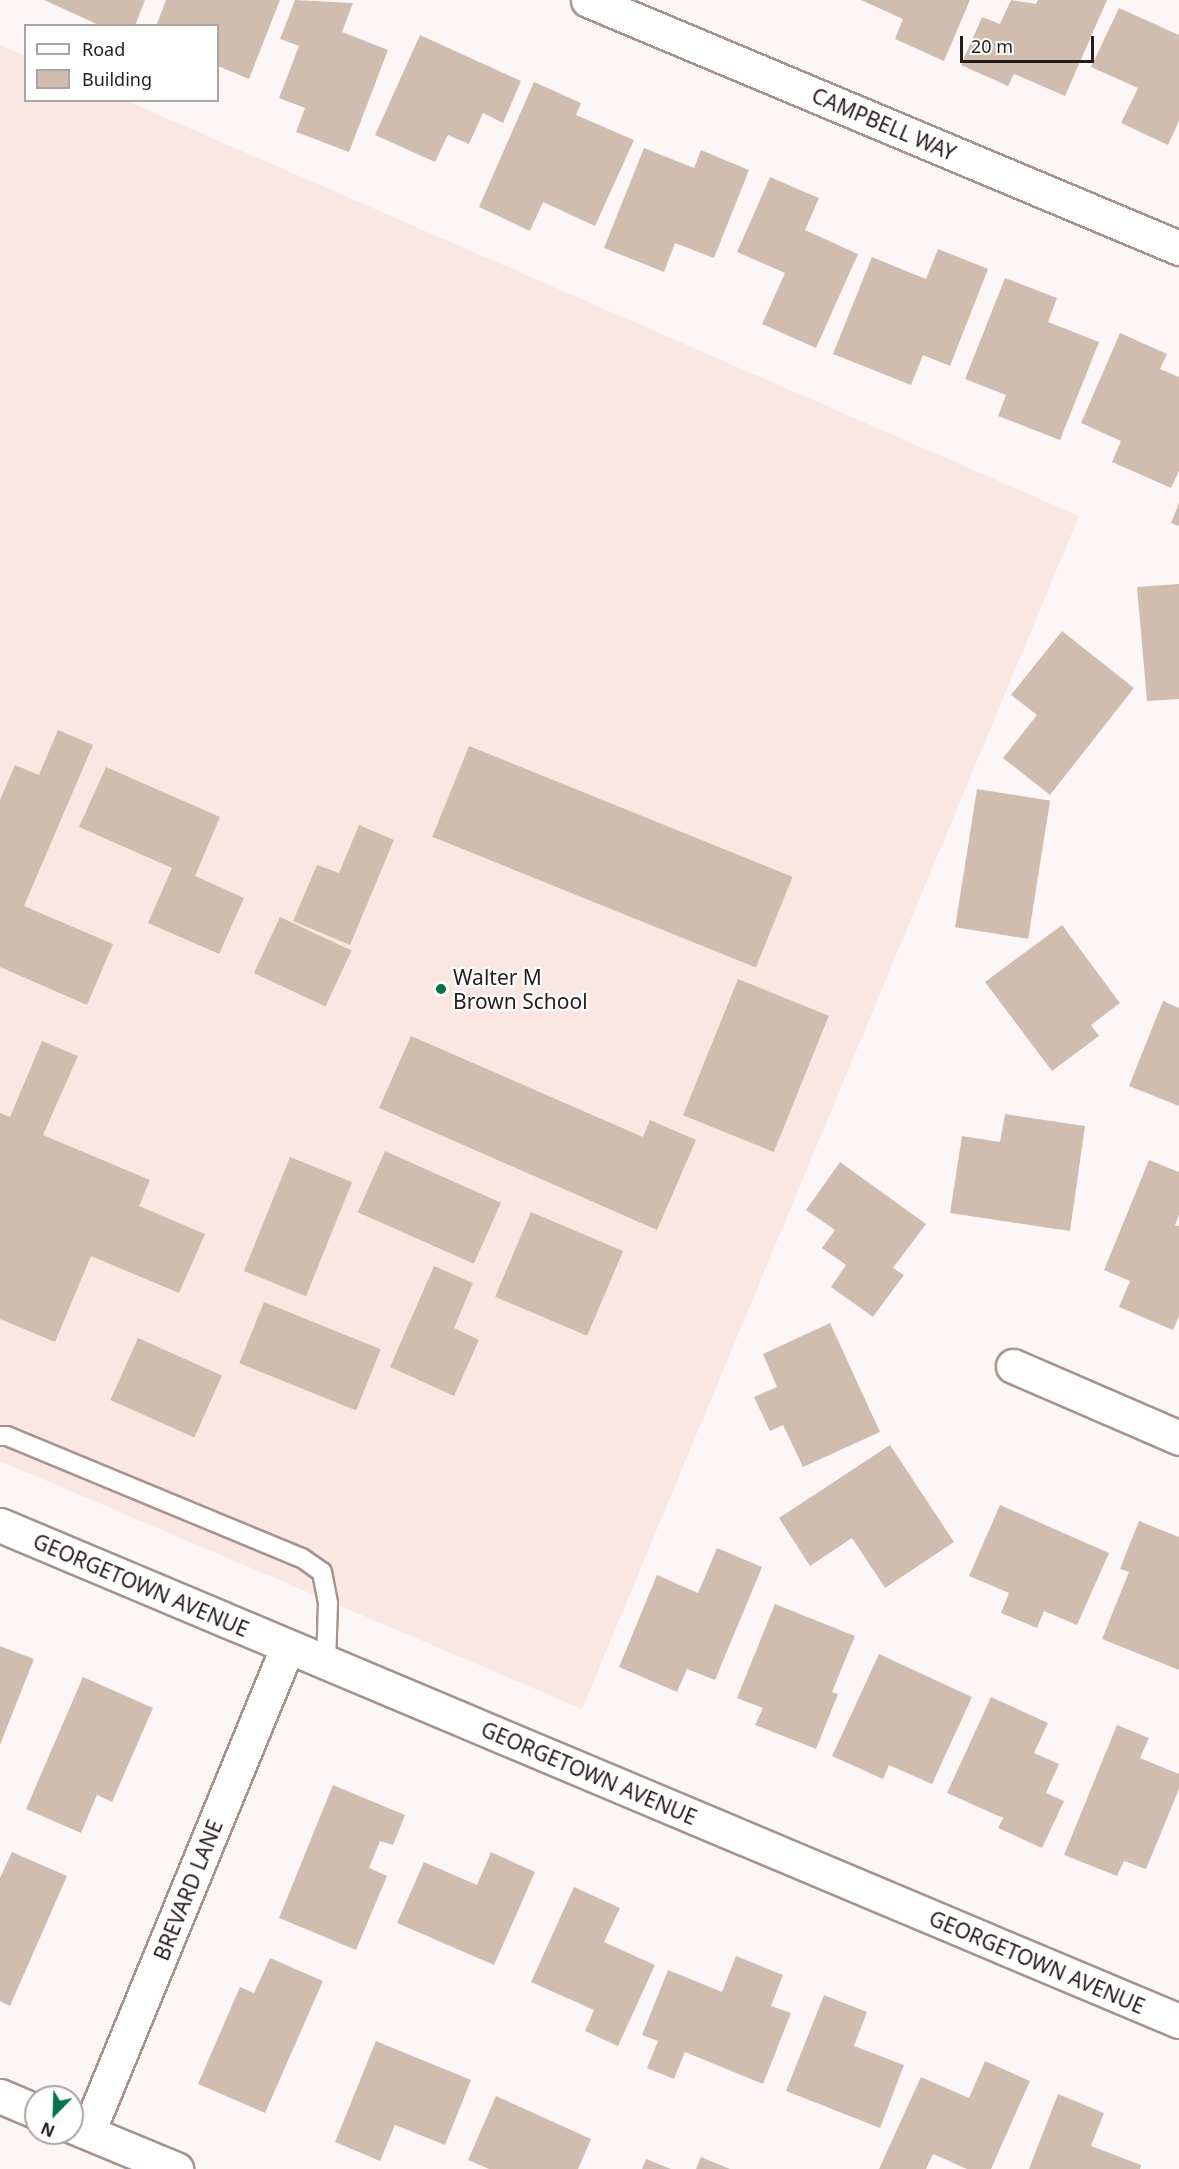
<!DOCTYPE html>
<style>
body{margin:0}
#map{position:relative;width:1179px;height:2169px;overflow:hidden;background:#fcf7f6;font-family:"Noto Sans",sans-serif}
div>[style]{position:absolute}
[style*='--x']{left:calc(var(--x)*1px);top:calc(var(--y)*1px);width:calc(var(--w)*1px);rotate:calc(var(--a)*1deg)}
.built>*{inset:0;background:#fbe7e2}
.building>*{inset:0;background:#d0bdb0;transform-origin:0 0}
.roads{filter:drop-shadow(2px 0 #a8928d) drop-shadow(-2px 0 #a8928d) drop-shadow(0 2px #a8928d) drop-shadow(0 -2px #a8928d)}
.service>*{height:18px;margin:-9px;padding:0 9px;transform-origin:9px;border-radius:9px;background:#fff}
.minor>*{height:33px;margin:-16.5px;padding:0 16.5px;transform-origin:16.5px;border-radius:16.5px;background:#fff}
.dots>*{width:16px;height:16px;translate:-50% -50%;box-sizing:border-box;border:3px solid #fff;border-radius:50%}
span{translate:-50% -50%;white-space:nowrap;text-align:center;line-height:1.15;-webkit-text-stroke:4.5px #fff;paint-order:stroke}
.street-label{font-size:21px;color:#261d1b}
.poi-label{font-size:21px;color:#261d1b}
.left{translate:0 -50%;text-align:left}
.legend{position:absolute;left:24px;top:24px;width:195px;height:78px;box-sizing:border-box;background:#fff;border:2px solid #a8a5a4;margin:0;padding:8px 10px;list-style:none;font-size:18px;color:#261d1b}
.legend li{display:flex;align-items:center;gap:12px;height:30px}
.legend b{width:30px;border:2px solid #a8a5a4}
.north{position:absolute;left:24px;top:2085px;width:60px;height:60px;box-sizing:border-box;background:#fff;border:2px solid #a8a5a4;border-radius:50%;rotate:203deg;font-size:16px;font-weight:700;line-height:24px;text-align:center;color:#261d1b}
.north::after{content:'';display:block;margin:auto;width:21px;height:27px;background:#06734c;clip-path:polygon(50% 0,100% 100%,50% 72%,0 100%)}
.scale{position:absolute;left:960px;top:36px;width:134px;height:27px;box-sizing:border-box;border:3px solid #261d1b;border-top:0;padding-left:8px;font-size:18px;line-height:21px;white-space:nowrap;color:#261d1b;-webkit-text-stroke:4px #fff;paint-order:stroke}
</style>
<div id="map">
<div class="built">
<i style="clip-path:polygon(0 45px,25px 56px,26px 100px,127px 101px,1079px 516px,582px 1709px,0 1461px)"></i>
</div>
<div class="building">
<i style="clip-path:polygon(44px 0,145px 0,135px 26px,101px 26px)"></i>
<i style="clip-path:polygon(166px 0,280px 0,249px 79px,218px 66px,218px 26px,156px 26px)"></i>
<i style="clip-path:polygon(295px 0,353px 3px,342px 32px,388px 50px,349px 152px,296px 132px,305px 108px,279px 98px,299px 46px,280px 39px)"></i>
<i style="clip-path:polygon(861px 0,970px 0,944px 61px,895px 39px,903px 19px)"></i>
<i style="clip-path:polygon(1011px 0,1036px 4px,1038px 0,1107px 0,1065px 96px,1014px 74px,1008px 86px,961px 65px,982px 17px,1000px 24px)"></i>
<i style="clip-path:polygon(1119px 8px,1179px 35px,1179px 121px,1168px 145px,1121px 123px,1138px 88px,1091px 67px)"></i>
<i style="clip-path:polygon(420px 35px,521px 81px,503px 123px,483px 113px,469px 144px,448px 135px,435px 162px,375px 135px)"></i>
<i style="clip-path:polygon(534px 82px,581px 103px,576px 115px,634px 140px,595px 226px,543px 202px,530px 231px,479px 207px)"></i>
<i style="clip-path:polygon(644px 148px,694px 168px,701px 150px,749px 170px,714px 258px,675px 243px,664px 272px,604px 248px)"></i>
<i style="clip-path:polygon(770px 177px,819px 198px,805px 230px,858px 254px,816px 348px,762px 324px,785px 273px,737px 252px)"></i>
<i style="clip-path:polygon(938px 249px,988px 269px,950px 366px,923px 355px,911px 385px,833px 354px,872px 257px,926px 279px)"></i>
<i style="clip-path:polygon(1005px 278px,1057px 298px,1048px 322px,1099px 342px,1060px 440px,998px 416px,1006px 395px,965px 379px)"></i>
<i style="clip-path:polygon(1120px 333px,1167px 354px,1160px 369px,1179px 377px,1179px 471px,1171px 488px,1112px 462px,1121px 441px,1081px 423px)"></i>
<i style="clip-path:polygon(1179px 503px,1179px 526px,1171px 523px)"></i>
<i style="clip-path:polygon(1179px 584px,1179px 699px,1147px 701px,1137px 587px)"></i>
<i style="clip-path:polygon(1062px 631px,1134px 688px,1050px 795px,1003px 758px,1037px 715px,1011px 695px)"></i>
<i style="clip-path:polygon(58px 730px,93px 745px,24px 906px,113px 944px,87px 1005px,0 967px,0 800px,15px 765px,39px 775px)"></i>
<i style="left:469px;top:746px;width:349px;height:98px;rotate:22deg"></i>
<i style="clip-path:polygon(106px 767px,220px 817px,195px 876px,244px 898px,219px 954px,148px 923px,172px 868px,79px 827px)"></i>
<i style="left:977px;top:789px;width:74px;height:140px;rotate:9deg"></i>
<i style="clip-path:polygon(359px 825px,394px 840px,350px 945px,293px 921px,317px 865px,339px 873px)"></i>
<i style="left:280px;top:917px;width:79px;height:62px;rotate:25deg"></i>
<i style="clip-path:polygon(1062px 925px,1120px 1003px,1091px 1025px,1099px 1036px,1052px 1071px,985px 982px)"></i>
<i style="left:738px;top:979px;width:98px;height:147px;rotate:22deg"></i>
<i style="clip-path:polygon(1163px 1001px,1179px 1008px,1179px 1106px,1129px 1086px)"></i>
<i style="clip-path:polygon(411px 1036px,643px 1137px,650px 1120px,696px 1140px,657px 1230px,379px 1108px)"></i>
<i style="clip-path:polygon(42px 1041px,78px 1056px,43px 1135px,150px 1180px,139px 1206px,205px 1234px,179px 1293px,91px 1256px,55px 1342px,0 1319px,0 1113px,10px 1117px)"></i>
<i style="clip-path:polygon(1005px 1114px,1085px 1126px,1070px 1231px,950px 1213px,962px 1136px,1000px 1142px)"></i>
<i style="left:385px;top:1151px;width:127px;height:67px;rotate:24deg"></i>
<i style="left:290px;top:1157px;width:67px;height:123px;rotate:22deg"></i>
<i style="clip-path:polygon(1149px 1160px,1179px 1172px,1179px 1215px,1175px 1225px,1179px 1226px,1179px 1316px,1173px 1330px,1119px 1307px,1130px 1281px,1104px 1270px)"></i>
<i style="clip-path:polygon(840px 1162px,926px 1224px,893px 1268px,904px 1275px,873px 1317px,831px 1287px,846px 1265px,822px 1248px,835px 1230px,806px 1210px)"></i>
<i style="left:531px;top:1212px;width:100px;height:92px;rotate:23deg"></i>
<i style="clip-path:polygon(434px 1266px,473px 1283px,454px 1328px,479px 1340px,454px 1396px,390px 1367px)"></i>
<i style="left:264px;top:1302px;width:126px;height:66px;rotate:22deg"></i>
<i style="clip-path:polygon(830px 1323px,880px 1432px,803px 1467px,783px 1425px,770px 1431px,754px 1397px,777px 1387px,763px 1354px)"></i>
<i style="left:138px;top:1338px;width:92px;height:68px;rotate:24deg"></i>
<i style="clip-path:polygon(890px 1445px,954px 1542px,885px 1588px,852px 1538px,810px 1566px,779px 1518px)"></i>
<i style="clip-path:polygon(1000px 1505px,1109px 1553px,1077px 1625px,1044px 1611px,1037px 1628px,1001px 1613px,1009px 1593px,969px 1576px)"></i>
<i style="clip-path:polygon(1139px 1521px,1179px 1537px,1179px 1670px,1102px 1639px,1129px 1572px,1120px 1569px)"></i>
<i style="clip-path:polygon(717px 1548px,762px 1567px,715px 1680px,687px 1669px,677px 1692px,619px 1667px,657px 1575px,698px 1593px)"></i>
<i style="clip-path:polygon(775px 1604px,855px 1636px,832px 1692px,838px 1694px,816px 1749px,755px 1725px,763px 1708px,737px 1698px)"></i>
<i style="clip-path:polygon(0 1646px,34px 1659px,0 1745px)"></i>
<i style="clip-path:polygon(879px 1654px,972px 1697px,932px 1784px,889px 1765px,883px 1779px,832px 1756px)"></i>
<i style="clip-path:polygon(83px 1677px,153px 1708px,112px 1802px,97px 1795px,81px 1833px,26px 1809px)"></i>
<i style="clip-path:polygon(991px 1697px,1048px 1723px,1034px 1753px,1059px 1764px,1046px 1793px,1064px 1801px,1042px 1848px,998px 1828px,1003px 1818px,947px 1793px)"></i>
<i style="clip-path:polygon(1117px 1725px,1149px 1738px,1140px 1758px,1179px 1774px,1179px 1789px,1146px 1869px,1124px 1861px,1117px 1876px,1064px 1855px)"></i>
<i style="clip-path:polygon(333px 1785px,405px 1815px,393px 1845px,380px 1841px,369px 1868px,387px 1876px,356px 1950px,279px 1918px)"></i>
<i style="clip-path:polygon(12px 1852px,67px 1876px,10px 2006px,0 2001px,0 1878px)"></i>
<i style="clip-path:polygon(491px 1852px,535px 1872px,494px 1965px,397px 1923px,424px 1862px,477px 1885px)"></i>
<i style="clip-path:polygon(574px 1887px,620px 1908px,604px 1942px,655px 1965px,618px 2046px,585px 2031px,594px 2010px,531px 1982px)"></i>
<i style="clip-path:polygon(736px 1956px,783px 1975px,771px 2006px,791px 2013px,763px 2084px,685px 2052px,674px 2079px,647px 2068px,658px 2041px,642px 2035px,668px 1970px,722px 1992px)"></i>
<i style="clip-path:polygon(270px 1958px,323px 1981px,265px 2113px,198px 2084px,240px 1987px,254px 1993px)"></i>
<i style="clip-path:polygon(824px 1995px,867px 2012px,854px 2046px,904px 2065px,880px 2128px,786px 2091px)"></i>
<i style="clip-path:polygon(376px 2041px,471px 2080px,445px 2145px,395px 2125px,380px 2161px,335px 2142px)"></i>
<i style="clip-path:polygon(985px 2061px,1030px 2081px,991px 2169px,967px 2169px,933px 2154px,926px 2169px,879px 2169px,921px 2077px,969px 2098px)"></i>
<i style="clip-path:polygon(1058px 2094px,1104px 2113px,1091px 2146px,1141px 2165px,1140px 2169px,1029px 2169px)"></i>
<i style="clip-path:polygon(496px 2096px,591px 2139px,578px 2169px,489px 2169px,468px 2160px)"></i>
<i style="clip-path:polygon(701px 2157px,730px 2169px,696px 2169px)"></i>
<i style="clip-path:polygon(646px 2159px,671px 2169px,642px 2169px)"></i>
</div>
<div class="roads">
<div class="service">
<i style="--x:0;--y:1436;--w:7;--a:0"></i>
<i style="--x:7;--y:1436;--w:319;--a:22.5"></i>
<i style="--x:302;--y:1558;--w:24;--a:35"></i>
<i style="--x:322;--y:1572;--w:32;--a:79"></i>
<i style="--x:328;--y:1603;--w:59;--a:91.9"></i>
</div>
<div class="minor">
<i style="--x:588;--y:0;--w:641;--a:22.76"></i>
<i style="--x:1013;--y:1366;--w:181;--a:23.4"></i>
<i style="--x:0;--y:1525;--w:1279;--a:22.82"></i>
<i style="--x:0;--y:2096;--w:39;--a:23"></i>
<i style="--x:72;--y:2126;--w:113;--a:22.5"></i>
<i style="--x:88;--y:2132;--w:523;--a:-67.65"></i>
</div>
</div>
<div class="dots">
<i style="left:441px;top:989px;background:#06734c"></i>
</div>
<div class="street-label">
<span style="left:884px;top:124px;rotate:23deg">CAMPBELL WAY</span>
<span style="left:141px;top:1585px;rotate:23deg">GEORGETOWN AVENUE</span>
<span style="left:589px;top:1773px;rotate:23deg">GEORGETOWN AVENUE</span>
<span style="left:188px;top:1890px;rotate:-68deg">BREVARD LANE</span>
<span style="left:1037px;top:1962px;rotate:23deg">GEORGETOWN AVENUE</span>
</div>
<div class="poi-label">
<span class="left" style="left:453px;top:989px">Walter M<br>Brown School</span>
</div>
<ul class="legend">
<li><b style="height:8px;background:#fff"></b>Road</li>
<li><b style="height:16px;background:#d0bdb0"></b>Building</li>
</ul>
<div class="north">N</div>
<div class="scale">20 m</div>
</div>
